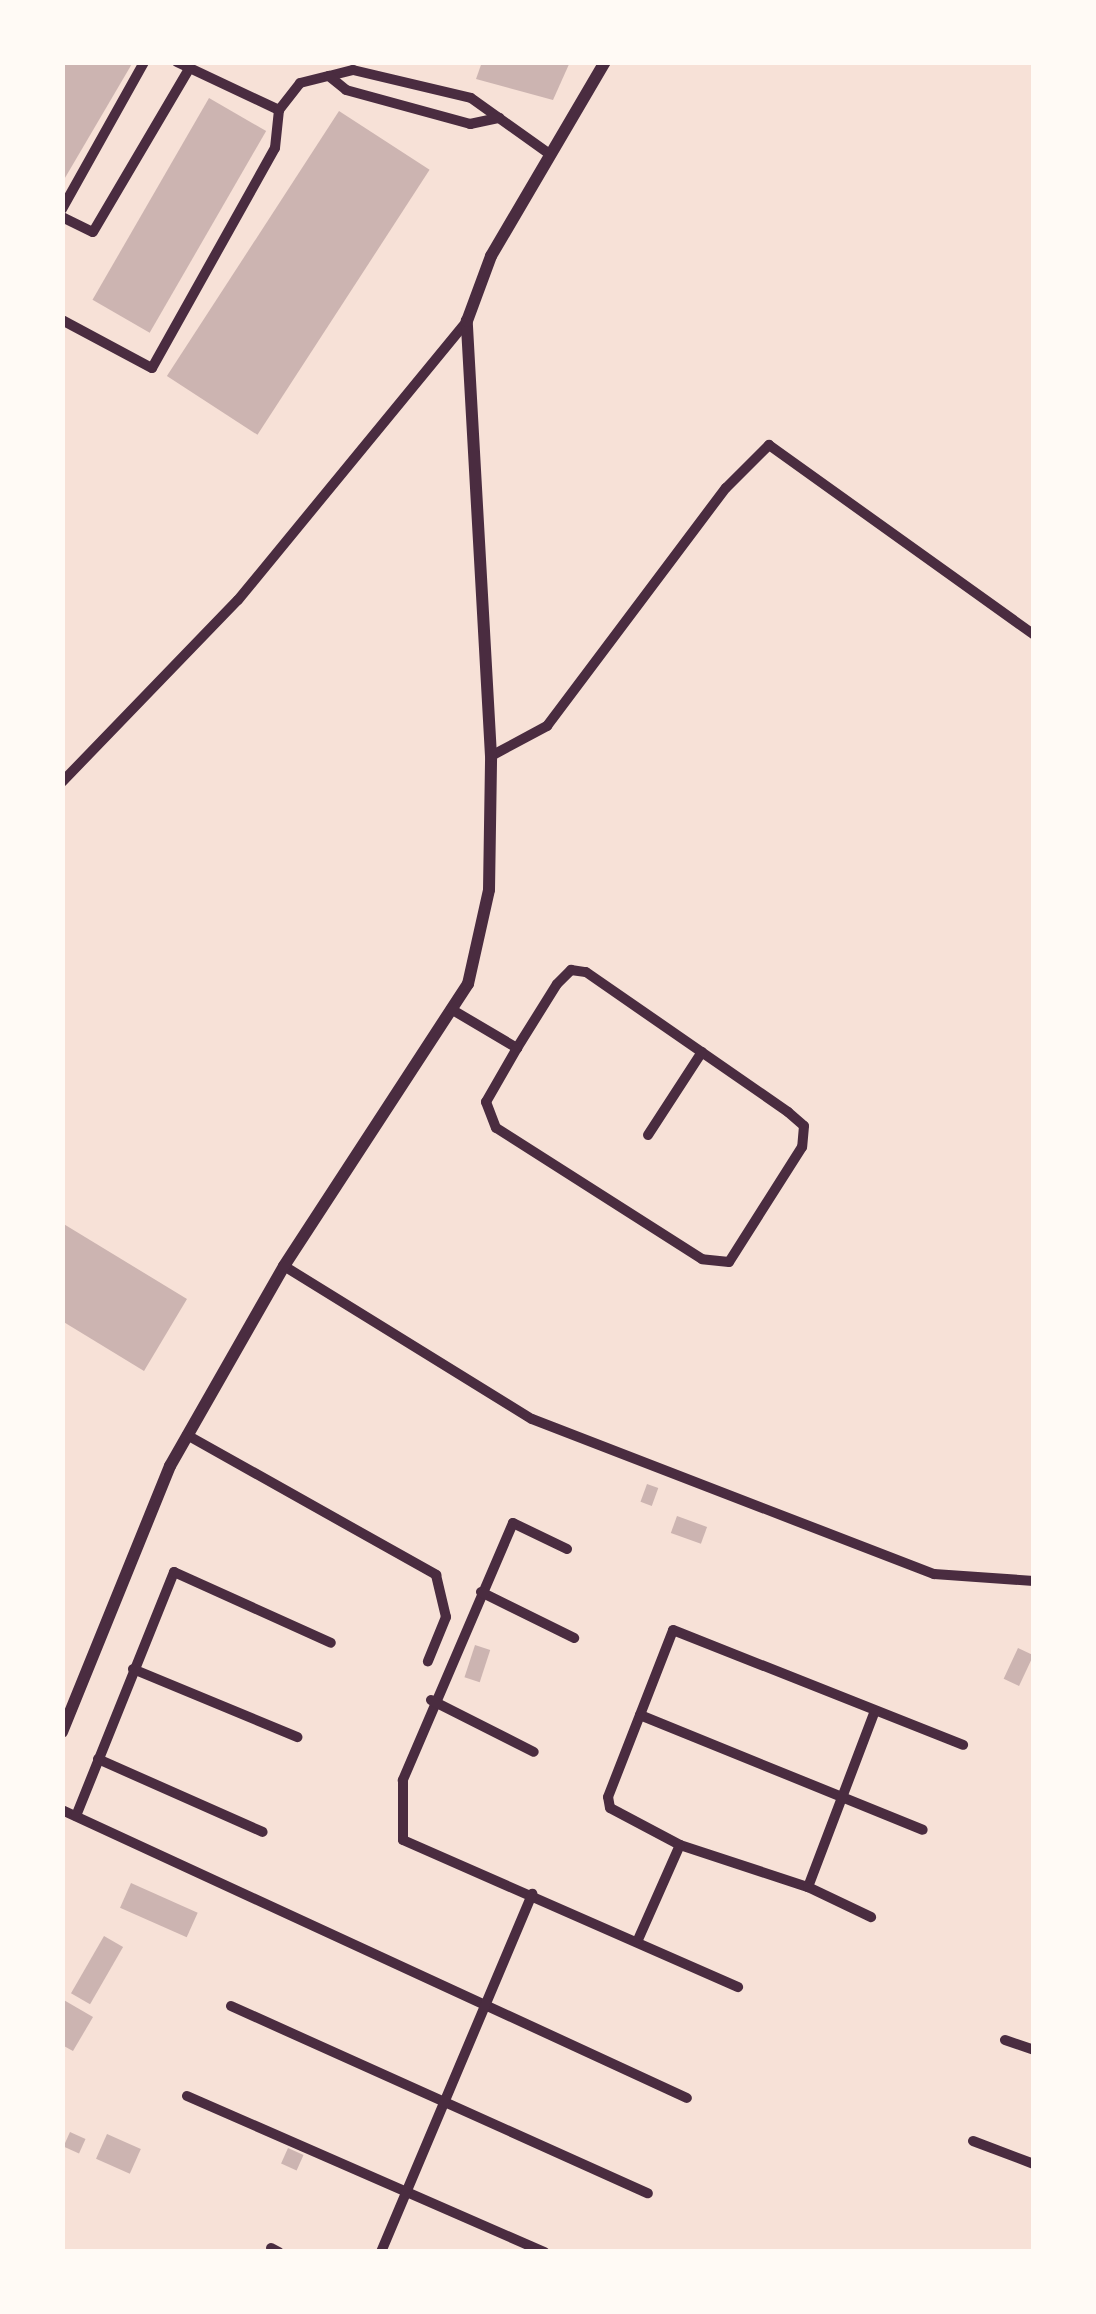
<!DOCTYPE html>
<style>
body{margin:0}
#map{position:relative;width:1096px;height:2314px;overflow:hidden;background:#f7e1d7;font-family:"Times New Roman",serif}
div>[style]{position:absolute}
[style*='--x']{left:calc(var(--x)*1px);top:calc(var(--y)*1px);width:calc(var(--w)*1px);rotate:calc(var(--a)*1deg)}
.building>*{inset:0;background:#ccb4b1;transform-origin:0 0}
.minor>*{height:10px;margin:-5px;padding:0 5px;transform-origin:5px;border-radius:5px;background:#4a2c40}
.tertiary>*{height:12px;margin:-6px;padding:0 6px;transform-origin:6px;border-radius:6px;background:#4a2c40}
span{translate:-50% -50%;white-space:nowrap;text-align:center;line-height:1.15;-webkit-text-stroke:8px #fffaf5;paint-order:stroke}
.frame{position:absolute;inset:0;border:65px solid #fffaf5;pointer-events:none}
</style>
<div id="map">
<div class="building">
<i style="clip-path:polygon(62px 62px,133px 62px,62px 183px)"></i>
<i style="clip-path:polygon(482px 62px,570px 62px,553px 100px,476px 79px)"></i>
<i style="left:209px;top:98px;width:66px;height:233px;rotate:30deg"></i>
<i style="left:339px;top:111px;width:108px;height:316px;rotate:33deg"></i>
<i style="clip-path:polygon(62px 1223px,187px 1299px,144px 1371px,62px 1321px)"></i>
<i style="left:647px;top:1484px;width:12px;height:19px;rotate:20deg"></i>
<i style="left:677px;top:1516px;width:32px;height:18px;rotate:20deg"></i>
<i style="left:475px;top:1645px;width:16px;height:34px;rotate:18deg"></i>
<i style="left:1018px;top:1648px;width:17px;height:34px;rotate:25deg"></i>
<i style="left:131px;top:1883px;width:73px;height:27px;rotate:24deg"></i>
<i style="left:104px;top:1936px;width:22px;height:66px;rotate:30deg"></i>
<i style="clip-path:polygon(62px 1999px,93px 2017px,73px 2051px,62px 2045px)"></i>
<i style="left:70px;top:2132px;width:17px;height:16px;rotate:24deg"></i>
<i style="left:107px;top:2134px;width:37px;height:27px;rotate:24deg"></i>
<i style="left:288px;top:2148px;width:17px;height:17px;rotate:24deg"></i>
</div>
<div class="minor">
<i style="--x:177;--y:62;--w:113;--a:25.2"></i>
<i style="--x:329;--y:76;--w:25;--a:-14"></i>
<i style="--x:353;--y:70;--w:121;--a:13.3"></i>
<i style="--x:471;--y:98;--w:98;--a:35.5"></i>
<i style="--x:62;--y:209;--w:168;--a:-60.8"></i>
<i style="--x:62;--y:217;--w:34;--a:26"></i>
<i style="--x:93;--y:232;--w:189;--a:-59.5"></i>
<i style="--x:62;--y:320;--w:102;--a:28.1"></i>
<i style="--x:152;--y:368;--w:252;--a:-60.8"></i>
<i style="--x:275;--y:148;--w:38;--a:-84"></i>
<i style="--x:279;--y:110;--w:34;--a:-52"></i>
<i style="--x:300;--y:83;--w:30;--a:-14"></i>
<i style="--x:329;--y:76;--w:22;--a:39"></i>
<i style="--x:346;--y:90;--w:129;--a:15.3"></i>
<i style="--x:470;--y:124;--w:30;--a:-12"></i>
<i style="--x:491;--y:756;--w:64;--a:-28.2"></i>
<i style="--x:547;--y:726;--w:298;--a:-53.1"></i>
<i style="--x:726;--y:488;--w:61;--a:-45"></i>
<i style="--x:769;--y:445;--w:326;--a:35.6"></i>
<i style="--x:62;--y:782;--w:253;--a:-46"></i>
<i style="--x:238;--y:600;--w:361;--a:-50.6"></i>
<i style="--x:451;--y:1009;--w:77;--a:30.6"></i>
<i style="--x:517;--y:1048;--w:75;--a:-58"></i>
<i style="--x:557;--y:984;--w:20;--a:-45"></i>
<i style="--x:571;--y:970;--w:15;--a:8"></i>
<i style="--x:586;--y:972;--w:246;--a:34.7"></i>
<i style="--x:788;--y:1112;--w:21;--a:41"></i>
<i style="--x:804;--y:1126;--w:21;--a:95"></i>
<i style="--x:802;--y:1147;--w:136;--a:122.4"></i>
<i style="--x:729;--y:1262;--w:27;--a:-174"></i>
<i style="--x:702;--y:1259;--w:244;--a:-147.5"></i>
<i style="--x:496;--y:1128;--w:28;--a:-111"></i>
<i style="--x:486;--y:1102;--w:62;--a:-60.1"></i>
<i style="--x:648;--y:1135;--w:99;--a:-57"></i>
<i style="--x:284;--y:1266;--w:291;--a:31.7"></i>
<i style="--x:532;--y:1419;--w:431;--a:21.1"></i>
<i style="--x:934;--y:1574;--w:100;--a:4"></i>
<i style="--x:187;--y:1435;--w:286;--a:29.3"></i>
<i style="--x:436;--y:1575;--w:43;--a:76.6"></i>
<i style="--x:446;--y:1617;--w:48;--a:112.2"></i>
<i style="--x:567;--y:1549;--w:60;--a:-154.3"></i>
<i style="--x:513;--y:1523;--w:280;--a:113.2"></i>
<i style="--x:403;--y:1780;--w:60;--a:90"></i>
<i style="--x:403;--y:1840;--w:366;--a:23.7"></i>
<i style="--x:481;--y:1592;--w:104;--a:26.3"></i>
<i style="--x:133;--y:1669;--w:178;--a:22.5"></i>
<i style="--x:431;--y:1700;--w:115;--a:26.8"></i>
<i style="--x:640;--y:1715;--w:305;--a:22.1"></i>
<i style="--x:98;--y:1759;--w:180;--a:23.9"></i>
<i style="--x:62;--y:1810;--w:688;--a:24.74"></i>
<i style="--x:76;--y:1816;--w:263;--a:-68.1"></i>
<i style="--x:174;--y:1572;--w:172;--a:24.3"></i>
<i style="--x:680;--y:1845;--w:135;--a:18.2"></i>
<i style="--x:808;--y:1887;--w:188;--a:-69.2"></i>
<i style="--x:808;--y:1887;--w:70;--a:25.5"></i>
<i style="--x:637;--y:1942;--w:106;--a:-66.1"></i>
<i style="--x:680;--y:1845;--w:79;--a:-152.1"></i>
<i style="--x:610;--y:1808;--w:11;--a:-100"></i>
<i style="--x:608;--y:1797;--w:179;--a:-68.7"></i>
<i style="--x:673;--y:1630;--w:312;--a:21.6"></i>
<i style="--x:231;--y:2006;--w:457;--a:24.2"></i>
<i style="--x:1005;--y:2040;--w:31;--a:19"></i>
<i style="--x:187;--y:2096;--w:390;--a:23.6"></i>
<i style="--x:973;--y:2141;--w:65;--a:20.7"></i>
<i style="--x:271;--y:2248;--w:9;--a:27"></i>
<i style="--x:381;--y:2252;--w:389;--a:-67.1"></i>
</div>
<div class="tertiary">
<i style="--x:62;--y:1732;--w:287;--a:-67.9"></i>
<i style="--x:170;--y:1466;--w:230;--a:-60.3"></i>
<i style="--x:284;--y:1266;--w:337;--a:-56.9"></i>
<i style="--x:468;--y:984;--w:96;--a:-77.4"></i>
<i style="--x:489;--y:890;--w:134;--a:-89.1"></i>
<i style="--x:491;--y:756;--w:436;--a:-93.2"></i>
<i style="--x:467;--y:321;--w:69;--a:-69.7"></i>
<i style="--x:491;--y:256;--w:225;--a:-59.6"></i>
</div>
<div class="frame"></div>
</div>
